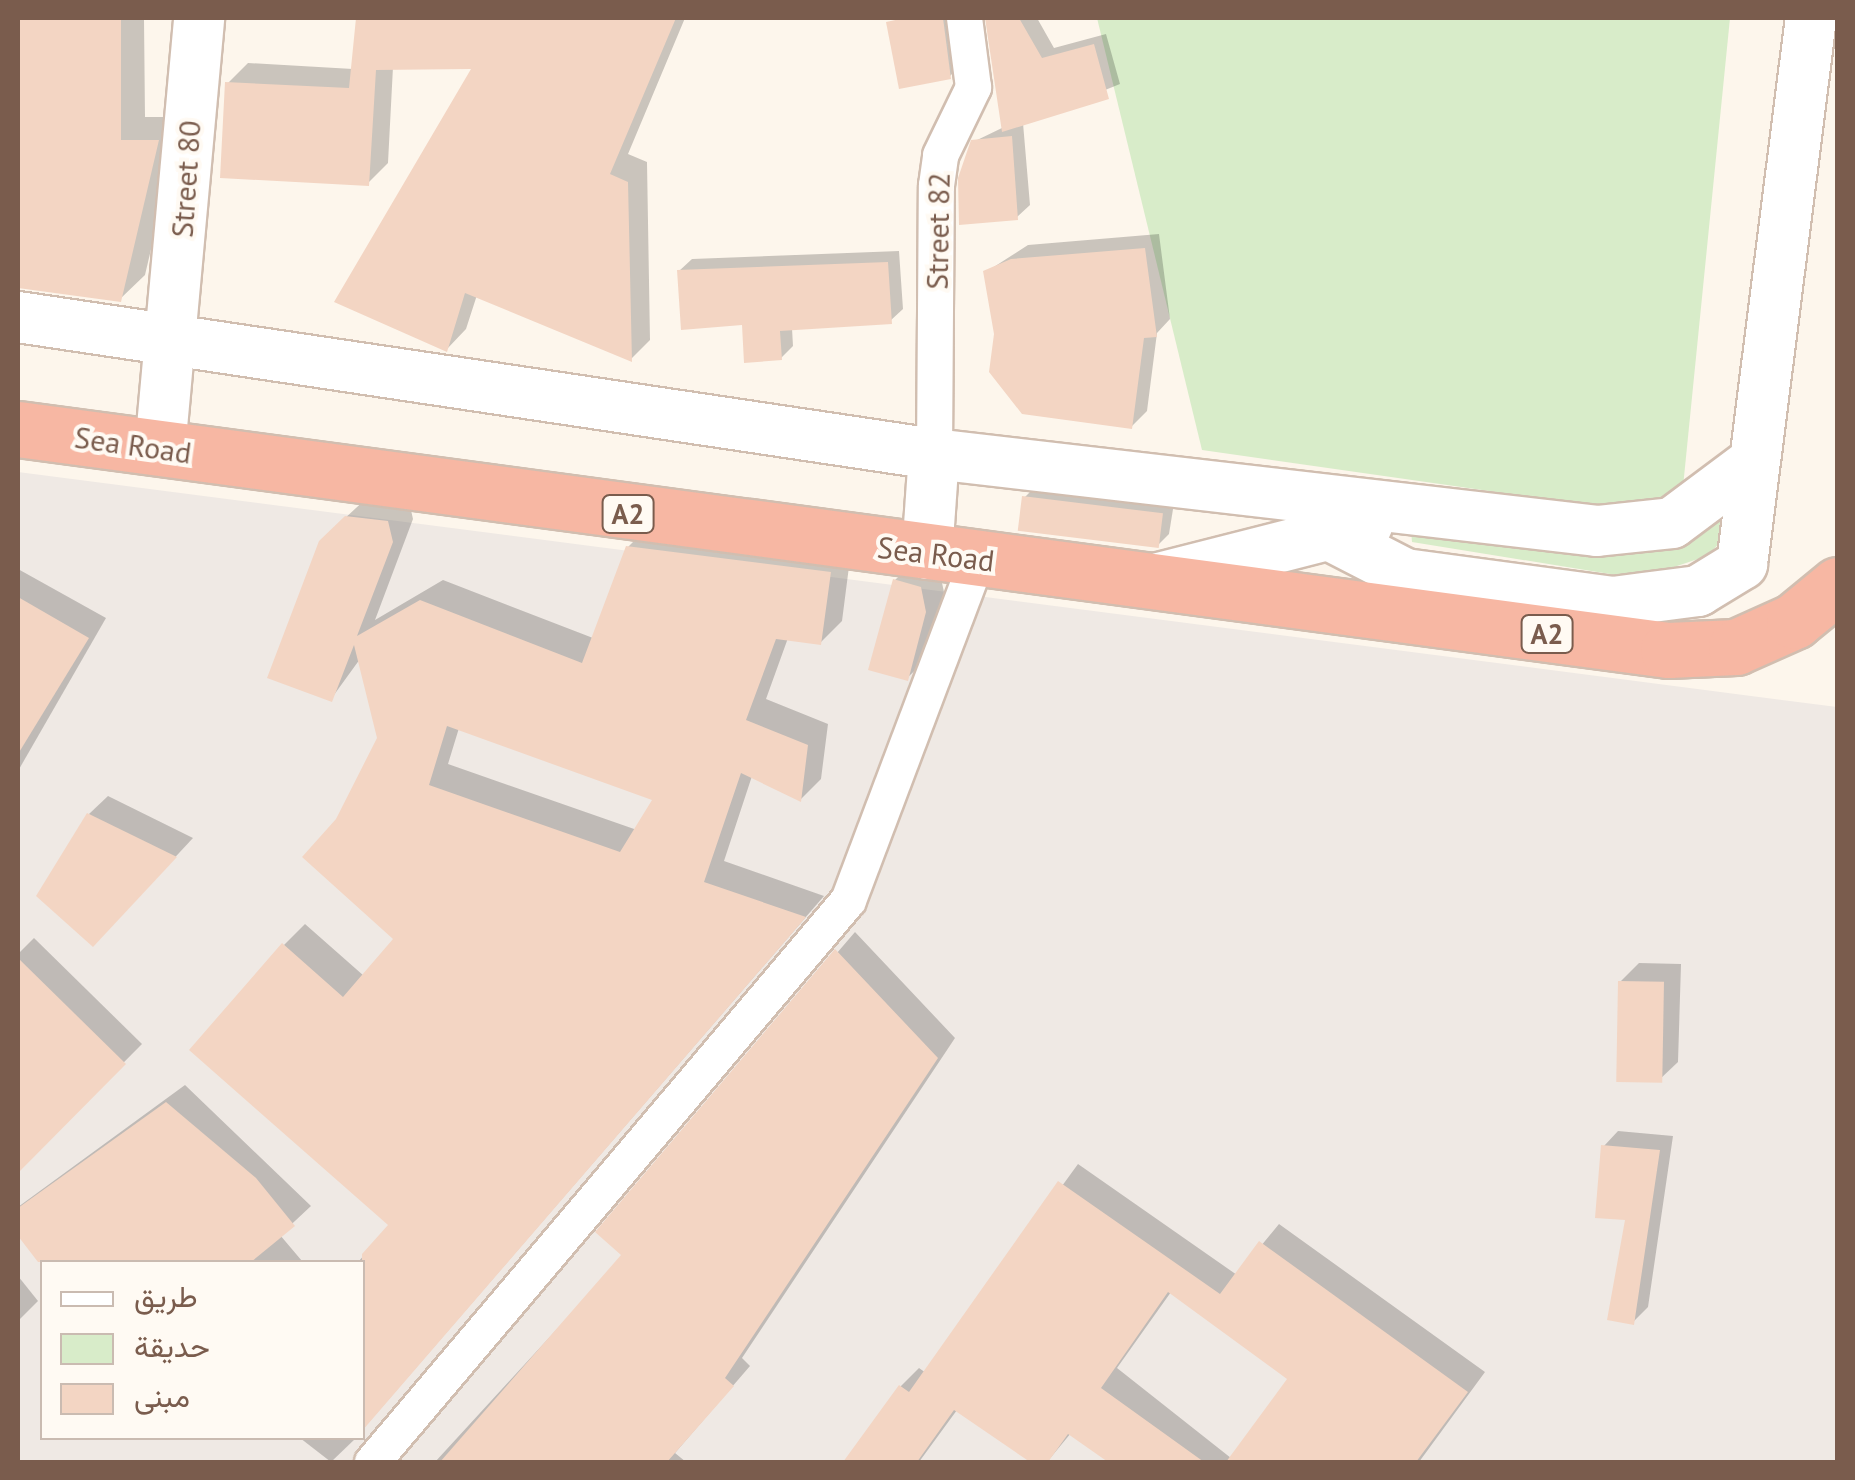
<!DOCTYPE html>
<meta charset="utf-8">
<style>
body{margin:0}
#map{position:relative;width:1855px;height:1480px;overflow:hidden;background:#fdf6ec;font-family:"PT Sans",Vazirmatn,sans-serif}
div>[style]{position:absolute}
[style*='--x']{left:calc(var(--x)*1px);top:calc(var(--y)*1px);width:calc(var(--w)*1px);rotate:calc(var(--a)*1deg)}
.industrial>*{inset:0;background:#efe9e4}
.green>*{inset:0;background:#d8ecc9}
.shadow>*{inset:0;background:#0003}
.building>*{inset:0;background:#f3d5c3;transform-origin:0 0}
.roads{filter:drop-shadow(2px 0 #d1beb0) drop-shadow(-2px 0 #d1beb0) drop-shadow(0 2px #d1beb0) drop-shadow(0 -2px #d1beb0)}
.street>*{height:35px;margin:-17.5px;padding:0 17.5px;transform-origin:17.5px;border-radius:17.5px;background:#fff}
.secondary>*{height:50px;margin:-25px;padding:0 25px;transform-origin:25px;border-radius:25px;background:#fff}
.highway>*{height:55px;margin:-27.5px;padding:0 27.5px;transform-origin:27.5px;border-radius:27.5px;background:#f7b7a3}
span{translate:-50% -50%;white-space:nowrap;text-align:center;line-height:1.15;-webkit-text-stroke:8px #fffaf3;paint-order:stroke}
.shield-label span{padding:2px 8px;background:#fffaf3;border:2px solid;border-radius:8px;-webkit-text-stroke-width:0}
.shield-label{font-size:28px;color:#7a5c4d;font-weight:700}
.street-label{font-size:30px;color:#7a5c4d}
.frame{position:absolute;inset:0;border:20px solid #7a5c4d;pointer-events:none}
.legend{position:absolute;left:40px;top:1260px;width:325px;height:180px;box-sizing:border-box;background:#fffaf3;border:2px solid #cabbb1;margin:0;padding:12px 18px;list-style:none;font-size:30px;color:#7a5c4d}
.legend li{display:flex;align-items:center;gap:20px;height:50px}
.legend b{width:50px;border:2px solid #cabbb1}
</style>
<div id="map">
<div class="industrial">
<i style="clip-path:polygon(evenodd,18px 472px,1837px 707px,1837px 1462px,18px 1462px,18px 472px,42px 1262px,362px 1262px,362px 1438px,42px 1438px,42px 1262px)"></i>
</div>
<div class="green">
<i style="clip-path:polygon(1097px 18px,1730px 18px,1683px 487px,1651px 514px,1202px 450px)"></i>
<i style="clip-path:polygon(1719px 508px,1733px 529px,1707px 556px,1665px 570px,1616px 575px,1412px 542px,1411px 530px)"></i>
</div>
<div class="shadow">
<i style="clip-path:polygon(18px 18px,144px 18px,145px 117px,182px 117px,145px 275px,120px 299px,18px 285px)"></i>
<i style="clip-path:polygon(358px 18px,685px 18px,628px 154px,647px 162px,650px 340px,631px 359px,477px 295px,466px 329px,447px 349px,476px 66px,393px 67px,388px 163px,368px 183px,228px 83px,248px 63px,353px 69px)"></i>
<i style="clip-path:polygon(893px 18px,951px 18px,961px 65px,949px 77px)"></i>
<i style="clip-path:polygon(987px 18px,1037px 18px,1054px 48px,1106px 34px,1120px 84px,1023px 123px,1030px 205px,1017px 217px,973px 142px,1004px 127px)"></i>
<i style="clip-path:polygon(1159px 234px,1170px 319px,1157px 333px,1147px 411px,1132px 426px,997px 334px,986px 272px,1028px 245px)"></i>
<i style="clip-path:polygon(899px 251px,903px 309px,890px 321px,792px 328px,793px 346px,781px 358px,679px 271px,692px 259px)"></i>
<i style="clip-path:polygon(1037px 485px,1174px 503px,1169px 534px,1157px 546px,1025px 497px)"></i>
<i style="clip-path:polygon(evenodd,369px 496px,409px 501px,413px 519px,375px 620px,443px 580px,593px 638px,628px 547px,649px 526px,851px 551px,842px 621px,820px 643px,788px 638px,766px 699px,828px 724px,821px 779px,801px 799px,752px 776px,724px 861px,824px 896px,362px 1430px,358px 1262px,392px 1224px,284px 945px,305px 924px,364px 976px,396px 939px,338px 820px,380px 738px,360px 659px,331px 699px,343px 520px,369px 496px,459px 728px,656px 799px,637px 830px,448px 764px,459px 728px)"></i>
<i style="clip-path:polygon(914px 562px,939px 569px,944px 592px,926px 660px,907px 678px,895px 580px)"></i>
<i style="clip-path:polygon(18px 569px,106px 618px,18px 771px)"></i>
<i style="clip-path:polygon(108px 796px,193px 838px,112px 925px,89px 814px)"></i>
<i style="clip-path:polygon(855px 932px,955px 1038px,742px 1358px,750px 1366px,675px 1453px,686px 1462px,435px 1462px,625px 1255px,598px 1231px)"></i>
<i style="clip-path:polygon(34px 938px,142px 1044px,18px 1169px,18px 954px)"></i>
<i style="clip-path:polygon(1639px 963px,1681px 964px,1678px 1062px,1659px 1080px,1620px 982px)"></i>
<i style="clip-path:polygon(185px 1085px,311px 1206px,280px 1235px,302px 1261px,42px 1264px,18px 1232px,18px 1207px)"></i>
<i style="clip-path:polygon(1618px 1131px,1673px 1136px,1648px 1307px,1633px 1322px,1628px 1217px,1604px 1146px)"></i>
<i style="clip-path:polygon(1078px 1164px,1237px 1275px,1279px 1224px,1485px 1372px,1419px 1462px,1279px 1462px,1247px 1439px,1291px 1378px,1171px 1292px,1117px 1368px,1236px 1462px,1112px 1462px,1071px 1433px,1047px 1462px,1034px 1462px,957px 1410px,919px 1462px,846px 1462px,901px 1386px,919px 1368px,926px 1373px)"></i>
<i style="clip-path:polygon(18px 1276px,38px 1301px,18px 1321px)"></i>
<i style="clip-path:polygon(300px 1438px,356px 1438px,331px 1462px)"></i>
</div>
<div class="building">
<i style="clip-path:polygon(18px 18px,121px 18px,121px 140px,159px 140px,121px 302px,18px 288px)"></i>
<i style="clip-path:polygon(356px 18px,676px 18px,610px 174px,628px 182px,632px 362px,465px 293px,447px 352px,334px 302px,471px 69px,376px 70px,369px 186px,220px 178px,225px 82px,349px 88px)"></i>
<i style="clip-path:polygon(905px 18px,943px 18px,951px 79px,899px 89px,886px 22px)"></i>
<i style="clip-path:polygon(985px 18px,1019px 18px,1042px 58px,1094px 44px,1109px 99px,1002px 132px)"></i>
<i style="clip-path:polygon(1012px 136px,1018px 220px,959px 225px,958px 178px,971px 140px)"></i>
<i style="clip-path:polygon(1145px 248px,1157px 337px,1144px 338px,1132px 429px,1022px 414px,989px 372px,994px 334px,983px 271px,1011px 259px)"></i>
<i style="clip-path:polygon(888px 262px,892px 324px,780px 331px,782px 360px,744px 363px,742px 325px,681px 330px,677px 270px)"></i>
<i style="left:1022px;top:496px;width:142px;height:35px;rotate:7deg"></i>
<i style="clip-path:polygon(evenodd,345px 516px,388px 521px,393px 542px,357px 636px,420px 600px,582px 663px,626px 546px,831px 572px,821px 645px,776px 639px,746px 720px,808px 745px,801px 802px,741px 773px,704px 882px,806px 917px,362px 1431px,362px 1254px,388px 1225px,189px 1050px,282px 943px,343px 997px,393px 939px,302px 857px,336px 819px,377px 738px,354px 645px,332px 702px,267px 678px,319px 541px,345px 516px,447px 726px,652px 800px,620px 852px,429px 785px,447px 726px)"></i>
<i style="clip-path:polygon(893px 579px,921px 587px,926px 612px,908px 681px,868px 670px)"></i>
<i style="clip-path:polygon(18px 597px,89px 638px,18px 754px)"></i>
<i style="clip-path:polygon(87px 813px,177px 857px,93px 947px,36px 896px)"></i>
<i style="clip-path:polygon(835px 949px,938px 1058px,725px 1378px,734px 1386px,667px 1462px,440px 1462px,621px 1255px,595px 1232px)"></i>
<i style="clip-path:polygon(18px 958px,126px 1064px,18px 1173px)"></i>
<i style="left:1618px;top:981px;width:46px;height:101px;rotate:1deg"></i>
<i style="clip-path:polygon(166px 1102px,256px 1178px,295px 1226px,251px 1262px,38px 1262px,18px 1236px,18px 1208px)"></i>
<i style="clip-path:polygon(1601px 1145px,1660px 1150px,1634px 1325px,1607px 1320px,1625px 1220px,1595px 1218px)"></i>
<i style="clip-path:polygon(1058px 1181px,1220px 1294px,1259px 1241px,1468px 1392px,1416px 1462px,1226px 1462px,1287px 1379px,1168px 1292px,1101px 1388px,1204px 1462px,1108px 1462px,1068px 1434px,1048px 1462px,1030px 1462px,954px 1410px,917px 1462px,843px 1462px,899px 1385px,909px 1392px)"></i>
</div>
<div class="roads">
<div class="street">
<i style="--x:934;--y:454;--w:269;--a:-89.6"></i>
<i style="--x:936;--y:185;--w:30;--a:-82"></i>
<i style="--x:940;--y:155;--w:76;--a:-64.1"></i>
<i style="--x:973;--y:87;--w:70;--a:-97.4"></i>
<i style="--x:372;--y:1462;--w:736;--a:-49.74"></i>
<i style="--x:848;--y:900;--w:365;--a:-69.3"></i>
</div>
<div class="secondary">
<i style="--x:18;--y:317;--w:926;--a:8.51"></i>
<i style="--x:934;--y:454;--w:667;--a:6.62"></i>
<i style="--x:1597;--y:531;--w:75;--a:-6.1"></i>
<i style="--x:1672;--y:523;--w:99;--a:-36.8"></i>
<i style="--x:160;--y:449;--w:433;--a:-84.8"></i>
<i style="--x:1337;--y:539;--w:76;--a:27.2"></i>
<i style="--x:1405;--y:574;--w:210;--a:7.7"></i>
<i style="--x:1613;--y:602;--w:86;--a:-7.4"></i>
<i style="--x:1698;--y:591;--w:52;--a:-31.5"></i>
<i style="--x:1742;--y:564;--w:550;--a:-82.8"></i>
<i style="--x:927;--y:554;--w:100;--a:-86"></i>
<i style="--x:1159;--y:578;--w:215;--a:-14.3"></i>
</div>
<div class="highway">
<i style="--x:18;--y:429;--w:1665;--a:7.63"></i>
<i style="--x:1668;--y:650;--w:68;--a:-2.5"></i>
<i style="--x:1736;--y:647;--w:64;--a:-24.1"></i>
<i style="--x:1794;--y:621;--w:57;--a:-39.3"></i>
</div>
</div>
<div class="shield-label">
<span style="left:628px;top:514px">A2</span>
<span style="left:1547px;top:634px">A2</span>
</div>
<div class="street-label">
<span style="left:186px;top:179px;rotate:-86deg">Street 80</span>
<span style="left:938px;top:231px;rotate:-89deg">Street 82</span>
<span style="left:133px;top:445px;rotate:8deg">Sea Road</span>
<span style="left:936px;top:554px;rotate:7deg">Sea Road</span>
</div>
<div class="frame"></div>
<ul class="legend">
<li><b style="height:12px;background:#fff"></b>طريق</li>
<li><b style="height:28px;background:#d8ecc9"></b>حديقة</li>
<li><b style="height:28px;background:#f3d5c3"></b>مبنى</li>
</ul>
</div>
